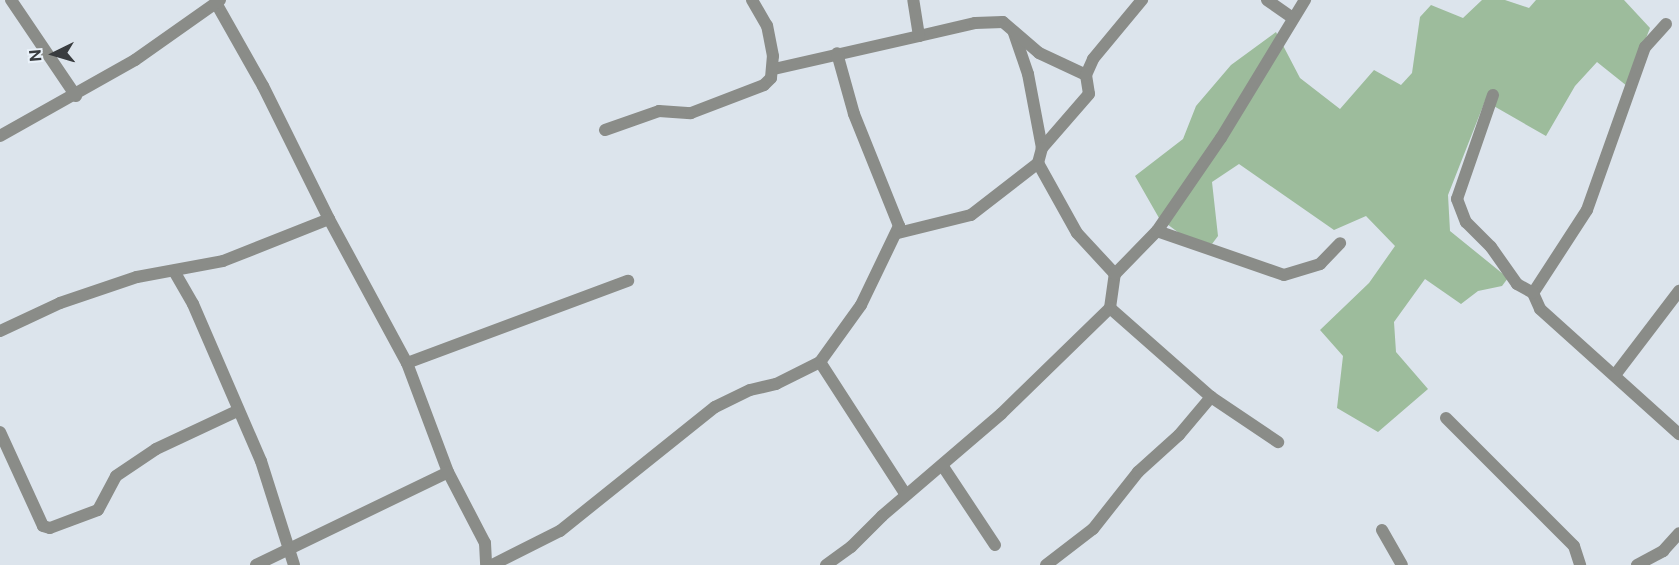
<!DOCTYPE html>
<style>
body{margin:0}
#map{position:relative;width:1679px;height:565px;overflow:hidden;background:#dce4ec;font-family:"Public Sans",sans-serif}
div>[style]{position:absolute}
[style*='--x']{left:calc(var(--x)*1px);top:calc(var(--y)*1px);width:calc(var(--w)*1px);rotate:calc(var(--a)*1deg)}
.green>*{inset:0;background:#9dbc9c}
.minor>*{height:12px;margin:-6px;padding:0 6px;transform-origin:6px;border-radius:6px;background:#8a8c88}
span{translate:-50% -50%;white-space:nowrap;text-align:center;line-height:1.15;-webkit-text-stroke:6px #eaf2fa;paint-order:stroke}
.north{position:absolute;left:24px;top:24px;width:60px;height:60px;-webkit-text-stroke:4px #eaf2fa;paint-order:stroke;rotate:265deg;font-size:16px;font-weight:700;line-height:24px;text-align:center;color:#393c3f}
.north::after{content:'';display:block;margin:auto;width:21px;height:27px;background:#393c3f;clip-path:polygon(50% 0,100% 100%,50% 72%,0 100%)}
</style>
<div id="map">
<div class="green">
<i style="clip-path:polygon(1482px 0,1505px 0,1529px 8px,1536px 0,1624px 0,1650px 28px,1627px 86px,1597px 62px,1575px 86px,1546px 136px,1485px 101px,1448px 195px,1450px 231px,1508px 278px,1502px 286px,1478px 291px,1461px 304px,1425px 279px,1394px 322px,1396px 352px,1428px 389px,1378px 432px,1337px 408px,1343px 356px,1320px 330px,1369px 283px,1395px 246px,1366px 216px,1334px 230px,1239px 164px,1212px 182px,1218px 236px,1212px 244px,1183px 236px,1159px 218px,1135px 176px,1183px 139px,1196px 106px,1231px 65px,1276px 32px,1300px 78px,1340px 109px,1374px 70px,1401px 85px,1412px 73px,1420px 17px,1431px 5px,1463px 18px)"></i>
</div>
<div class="minor">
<i style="--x:11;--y:0;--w:116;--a:55.9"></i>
<i style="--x:1267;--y:0;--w:29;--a:35"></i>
<i style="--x:216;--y:3;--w:95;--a:60.5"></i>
<i style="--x:263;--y:86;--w:148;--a:63.6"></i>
<i style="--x:329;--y:219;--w:164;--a:61.6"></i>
<i style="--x:407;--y:363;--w:116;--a:69.4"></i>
<i style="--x:448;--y:472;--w:80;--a:62.5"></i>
<i style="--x:485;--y:543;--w:22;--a:87"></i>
<i style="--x:1666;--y:24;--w:31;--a:132"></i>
<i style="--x:1645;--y:47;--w:173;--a:109.6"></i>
<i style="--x:1587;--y:210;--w:99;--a:123"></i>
<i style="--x:1533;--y:293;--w:17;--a:66"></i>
<i style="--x:1540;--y:309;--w:187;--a:42"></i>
<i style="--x:1014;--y:33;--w:43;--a:71.1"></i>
<i style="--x:1028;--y:74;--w:75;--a:79.3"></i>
<i style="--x:919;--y:36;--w:57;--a:-13.1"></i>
<i style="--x:975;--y:23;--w:28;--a:-2"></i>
<i style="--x:1003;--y:22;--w:48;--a:40.7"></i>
<i style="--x:1039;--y:53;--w:52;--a:25.1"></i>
<i style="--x:1086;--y:75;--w:19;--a:81"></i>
<i style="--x:1089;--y:94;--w:72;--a:131"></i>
<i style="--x:1042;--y:148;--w:16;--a:105"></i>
<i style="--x:1038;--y:163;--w:80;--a:60.9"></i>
<i style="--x:1077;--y:233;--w:56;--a:47.2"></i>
<i style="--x:774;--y:69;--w:149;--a:-12.8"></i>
<i style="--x:919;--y:36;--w:36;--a:-99"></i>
<i style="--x:1086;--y:75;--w:17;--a:-66"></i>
<i style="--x:1093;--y:59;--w:77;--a:-50.3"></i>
<i style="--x:1493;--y:95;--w:110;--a:109.1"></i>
<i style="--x:1457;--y:199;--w:25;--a:69"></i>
<i style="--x:1466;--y:222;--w:35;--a:45"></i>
<i style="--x:1491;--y:247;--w:45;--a:54.9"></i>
<i style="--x:1517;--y:284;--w:18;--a:29"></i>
<i style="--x:605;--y:130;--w:57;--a:-19.4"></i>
<i style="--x:659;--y:111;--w:32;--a:4"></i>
<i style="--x:691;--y:113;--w:78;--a:-21"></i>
<i style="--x:764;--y:85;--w:10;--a:-45"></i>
<i style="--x:771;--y:78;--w:22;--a:-85"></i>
<i style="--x:773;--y:56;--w:31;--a:-101"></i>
<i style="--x:767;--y:26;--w:30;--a:-120"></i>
<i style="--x:0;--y:136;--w:155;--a:-29.4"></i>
<i style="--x:135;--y:60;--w:104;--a:-35.2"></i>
<i style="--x:1157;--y:231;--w:134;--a:19.1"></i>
<i style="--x:1284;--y:275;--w:38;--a:-17"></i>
<i style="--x:1320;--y:264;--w:29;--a:-46"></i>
<i style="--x:898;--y:233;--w:75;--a:-13.9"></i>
<i style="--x:971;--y:215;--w:85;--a:-37.8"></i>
<i style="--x:174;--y:271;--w:38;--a:60"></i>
<i style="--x:193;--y:304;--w:171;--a:66.6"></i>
<i style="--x:261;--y:461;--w:109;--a:72.4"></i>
<i style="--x:1110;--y:308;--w:34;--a:-82"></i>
<i style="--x:1115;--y:274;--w:60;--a:-45.7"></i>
<i style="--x:1157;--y:231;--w:113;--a:-55.5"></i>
<i style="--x:1221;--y:138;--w:162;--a:-58.7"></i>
<i style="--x:0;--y:331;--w:66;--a:-25"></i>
<i style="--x:60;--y:303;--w:81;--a:-18.7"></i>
<i style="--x:137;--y:277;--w:87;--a:-10.5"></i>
<i style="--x:223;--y:261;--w:114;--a:-21.6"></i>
<i style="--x:820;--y:362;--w:158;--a:57.1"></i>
<i style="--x:407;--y:363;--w:236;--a:-20.4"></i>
<i style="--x:1615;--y:375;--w:106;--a:-52.7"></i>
<i style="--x:1446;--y:418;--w:181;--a:45"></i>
<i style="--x:1574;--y:546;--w:20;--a:72"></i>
<i style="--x:0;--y:432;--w:103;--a:65.4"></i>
<i style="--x:43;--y:526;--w:7;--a:16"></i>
<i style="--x:50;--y:528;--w:51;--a:-20.6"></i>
<i style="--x:98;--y:510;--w:38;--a:-62"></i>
<i style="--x:116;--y:476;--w:48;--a:-34"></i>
<i style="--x:156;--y:449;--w:89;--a:-25.1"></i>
<i style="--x:942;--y:465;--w:96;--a:56.5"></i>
<i style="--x:1382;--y:530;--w:40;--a:60.3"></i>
<i style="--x:256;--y:565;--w:213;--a:-25.8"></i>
<i style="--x:492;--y:565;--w:76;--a:-26.6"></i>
<i style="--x:560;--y:531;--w:198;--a:-38.7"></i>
<i style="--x:715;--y:407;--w:39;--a:-26"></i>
<i style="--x:750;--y:390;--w:27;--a:-13"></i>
<i style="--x:776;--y:384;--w:49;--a:-26.6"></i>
<i style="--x:820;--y:362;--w:70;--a:-54.3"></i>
<i style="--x:861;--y:305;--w:88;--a:-64.3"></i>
<i style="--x:899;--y:226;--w:121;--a:-111.9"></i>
<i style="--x:854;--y:114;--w:63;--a:-105.6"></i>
<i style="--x:826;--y:565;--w:31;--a:-36"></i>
<i style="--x:851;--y:547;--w:44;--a:-45"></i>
<i style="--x:882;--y:516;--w:157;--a:-40.6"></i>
<i style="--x:1001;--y:414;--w:152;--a:-44.2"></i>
<i style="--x:1110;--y:308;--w:135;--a:41.4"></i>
<i style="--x:1211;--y:397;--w:81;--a:33.9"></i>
<i style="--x:1046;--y:565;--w:59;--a:-37.5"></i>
<i style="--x:1093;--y:529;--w:73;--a:-51.7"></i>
<i style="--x:1138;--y:472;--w:55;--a:-42.1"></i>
<i style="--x:1179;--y:435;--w:50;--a:-49.9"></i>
<i style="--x:1637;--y:565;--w:30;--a:-28"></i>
<i style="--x:1663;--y:551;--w:24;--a:-48"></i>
</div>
<div class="north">N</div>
</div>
